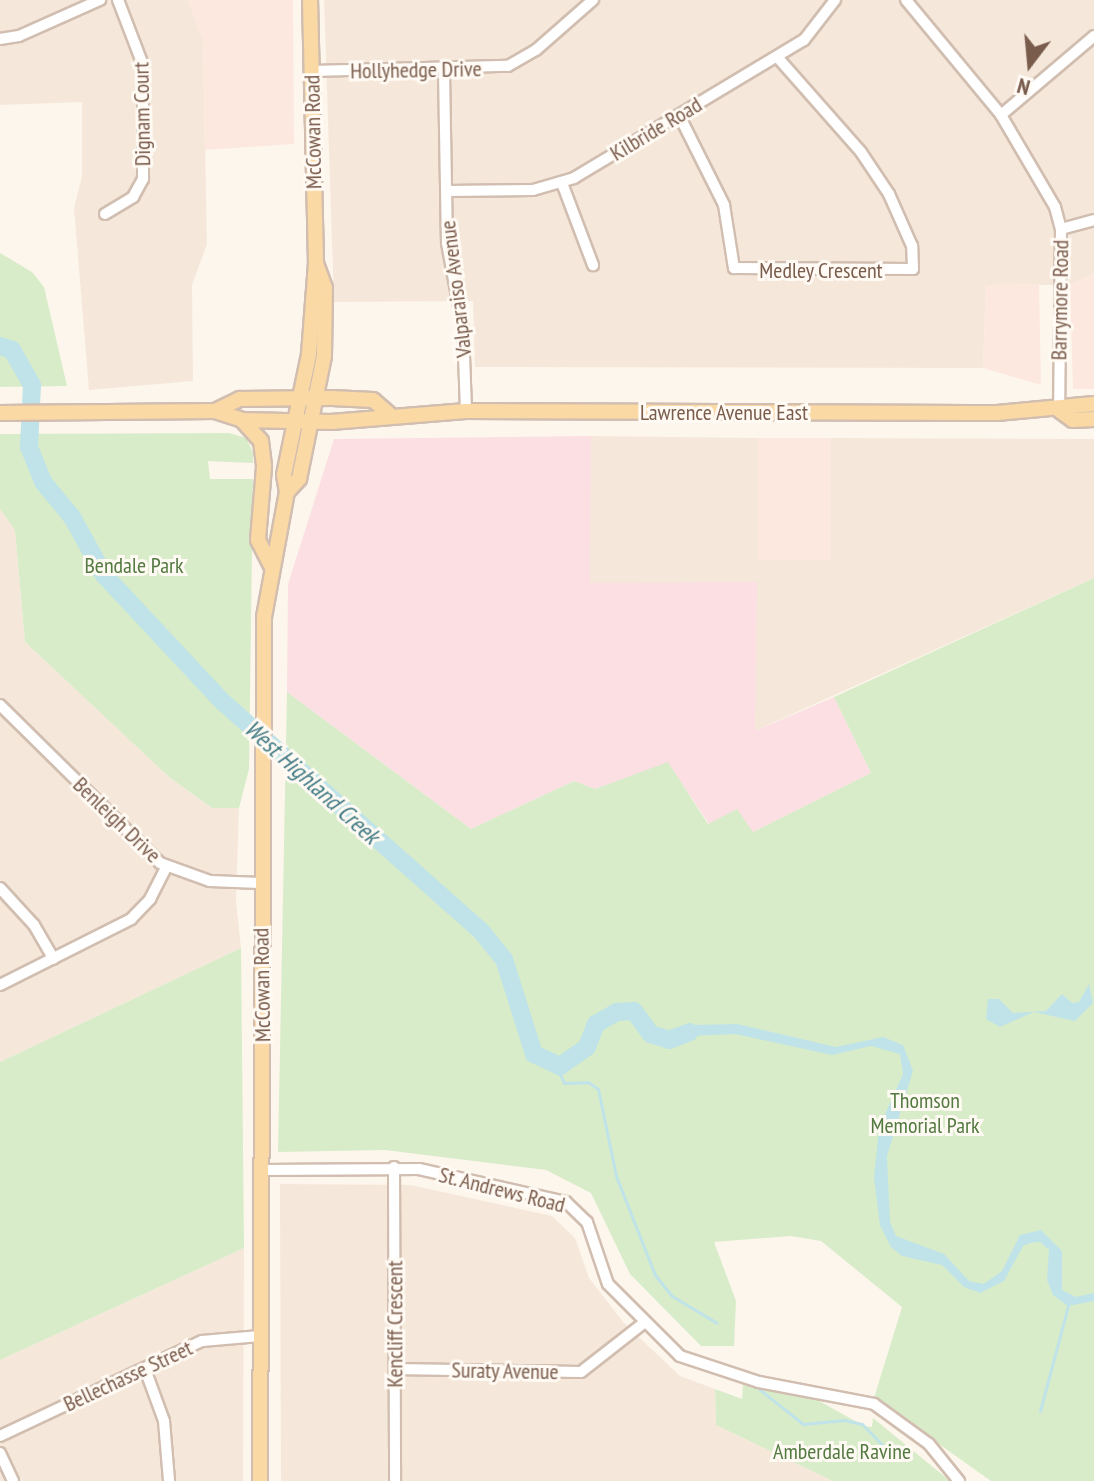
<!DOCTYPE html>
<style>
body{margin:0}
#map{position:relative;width:1094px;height:1481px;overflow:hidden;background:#fdf6ec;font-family:"PT Sans Narrow",sans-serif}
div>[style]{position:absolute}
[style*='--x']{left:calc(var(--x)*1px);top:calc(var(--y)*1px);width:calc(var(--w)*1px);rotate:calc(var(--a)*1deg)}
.residential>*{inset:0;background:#f5e8da}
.commercial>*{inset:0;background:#fde8e0;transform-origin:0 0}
.medical>*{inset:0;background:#fbdfe3}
.green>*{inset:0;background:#d8ecc9}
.water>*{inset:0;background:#bfe3e8}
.stream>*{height:3px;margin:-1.5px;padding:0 1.5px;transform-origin:1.5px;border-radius:1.5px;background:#bfe3e8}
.river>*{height:18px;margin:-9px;padding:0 9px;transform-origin:9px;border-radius:9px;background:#bfe3e8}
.roads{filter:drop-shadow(2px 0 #d1beb0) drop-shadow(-2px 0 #d1beb0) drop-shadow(0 2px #d1beb0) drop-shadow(0 -2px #d1beb0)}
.minor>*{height:10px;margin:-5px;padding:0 5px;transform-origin:5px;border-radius:5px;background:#fff}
.major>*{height:14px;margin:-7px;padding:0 7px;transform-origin:7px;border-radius:7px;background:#fbd9a5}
span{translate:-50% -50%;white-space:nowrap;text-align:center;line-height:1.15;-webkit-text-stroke:6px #fffaf3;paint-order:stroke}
.street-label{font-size:22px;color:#7a5c4d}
.park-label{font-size:22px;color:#537a41}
.water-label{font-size:24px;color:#437c86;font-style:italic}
.north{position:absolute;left:990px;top:24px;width:80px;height:80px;-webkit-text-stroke:6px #fffaf3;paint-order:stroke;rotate:196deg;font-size:22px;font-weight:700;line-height:32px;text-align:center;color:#7a5c4d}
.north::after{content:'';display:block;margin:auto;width:28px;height:36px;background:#7a5c4d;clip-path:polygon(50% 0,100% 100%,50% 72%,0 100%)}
</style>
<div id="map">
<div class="residential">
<i style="clip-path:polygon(0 0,188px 0,203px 40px,207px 244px,192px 285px,193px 381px,89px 390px,74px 208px,82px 176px,82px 102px,0 105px)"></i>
<i style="clip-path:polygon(324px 0,1094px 0,1094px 274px,1070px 285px,986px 285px,983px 368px,475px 367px,473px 301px,334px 302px)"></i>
<i style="clip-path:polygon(591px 436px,758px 438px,759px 560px,831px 559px,831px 438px,1094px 439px,1094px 578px,755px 731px,589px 583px)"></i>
<i style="clip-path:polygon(0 509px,15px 530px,25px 642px,169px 777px,212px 808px,239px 808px,236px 901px,241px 948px,0 1062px)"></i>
<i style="clip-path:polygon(280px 1184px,411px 1185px,552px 1216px,575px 1238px,589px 1278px,624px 1323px,680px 1376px,715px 1389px,716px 1425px,833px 1481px,281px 1481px)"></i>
<i style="clip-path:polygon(244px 1248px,243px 1481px,0 1481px,0 1360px)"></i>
</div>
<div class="commercial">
<i style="clip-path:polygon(188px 0,293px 0,294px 144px,205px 150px,203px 40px)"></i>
<i style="clip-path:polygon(1094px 274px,1094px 389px,1073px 389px,1070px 285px)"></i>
<i style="clip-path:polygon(1039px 284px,1041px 385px,983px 368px,986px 285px)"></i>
<i style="left:758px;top:438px;width:73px;height:122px"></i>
</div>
<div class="medical">
<i style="clip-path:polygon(591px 436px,590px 583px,757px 582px,755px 731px,834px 697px,871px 773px,753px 832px,709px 824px,668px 763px,595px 789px,574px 781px,471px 829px,287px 692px,288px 584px,334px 439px)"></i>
</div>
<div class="green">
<i style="clip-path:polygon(0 253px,32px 272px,44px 287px,67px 386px,0 387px)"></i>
<i style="clip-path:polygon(229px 433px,246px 438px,253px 452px,253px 463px,208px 461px,210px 479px,253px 479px,249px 769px,239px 808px,212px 808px,169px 777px,25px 642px,15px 530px,0 509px,0 434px)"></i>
<i style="clip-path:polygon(1094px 578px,1094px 1481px,991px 1481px,874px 1398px,902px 1307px,821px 1241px,791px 1236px,714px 1242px,736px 1301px,734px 1346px,701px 1346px,630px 1274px,591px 1193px,546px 1170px,385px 1150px,278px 1152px,287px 692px,471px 829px,574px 781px,595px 789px,668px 762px,708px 824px,737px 809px,753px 832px,871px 773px,834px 697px)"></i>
<i style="clip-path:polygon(241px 948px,244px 1248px,0 1360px,0 1062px)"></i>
<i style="clip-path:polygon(743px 1385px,812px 1397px,864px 1426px,872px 1427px,873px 1418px,950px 1481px,833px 1481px,716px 1425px,715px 1389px,742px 1399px)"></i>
</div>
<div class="water">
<i style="clip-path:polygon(1089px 984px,1093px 1003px,1075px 1021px,1034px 1012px,1000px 1027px,986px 1019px,988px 999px,999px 999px,1013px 1013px,1046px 1011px,1062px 994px,1072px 1003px,1079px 1002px)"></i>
<i style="clip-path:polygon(737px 1024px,836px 1047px,883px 1037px,903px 1045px,913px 1071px,887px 1156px,890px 1222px,896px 1236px,944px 1254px,969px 1281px,984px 1284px,1002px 1271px,1020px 1235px,1041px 1230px,1062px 1251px,1062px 1290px,1076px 1297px,1094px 1293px,1094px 1301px,1068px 1306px,1053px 1295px,1047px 1280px,1049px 1250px,1038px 1240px,1023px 1246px,1004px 1281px,980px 1293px,964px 1287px,942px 1265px,902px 1256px,891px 1247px,880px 1225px,874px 1178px,879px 1128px,903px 1074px,900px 1054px,871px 1046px,832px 1055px,735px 1034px,689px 1036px,692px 1025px)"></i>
</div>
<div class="stream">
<i style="--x:556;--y:1067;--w:18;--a:63"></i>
<i style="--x:564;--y:1083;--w:24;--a:-2"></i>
<i style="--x:588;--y:1082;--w:12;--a:35"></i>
<i style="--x:598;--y:1089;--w:89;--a:78.3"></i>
<i style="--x:616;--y:1176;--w:106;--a:68.5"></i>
<i style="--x:655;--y:1275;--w:27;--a:51"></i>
<i style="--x:672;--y:1296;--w:52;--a:31"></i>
<i style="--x:1028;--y:1241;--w:10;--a:-6"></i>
<i style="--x:984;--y:1284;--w:12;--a:-24"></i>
<i style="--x:753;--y:1384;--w:64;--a:38.7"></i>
<i style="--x:803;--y:1424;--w:41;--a:-5.6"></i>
<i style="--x:844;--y:1420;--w:18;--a:13"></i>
<i style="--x:862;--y:1424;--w:47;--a:45.9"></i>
<i style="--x:1040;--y:1411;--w:109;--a:-75.1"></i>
</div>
<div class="river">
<i style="--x:0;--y:346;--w:13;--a:18"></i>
<i style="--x:12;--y:350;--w:40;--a:60.3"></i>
<i style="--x:32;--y:385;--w:62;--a:92.8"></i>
<i style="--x:29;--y:447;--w:38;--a:68"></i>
<i style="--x:43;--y:482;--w:45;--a:50.4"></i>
<i style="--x:72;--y:517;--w:66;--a:61.1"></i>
<i style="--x:104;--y:575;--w:174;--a:46.9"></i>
<i style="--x:223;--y:702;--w:345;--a:41.6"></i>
<i style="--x:481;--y:931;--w:36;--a:51"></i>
<i style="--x:504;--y:959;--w:100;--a:72.5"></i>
<i style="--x:534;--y:1054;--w:29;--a:25"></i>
<i style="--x:560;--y:1066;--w:33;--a:-35"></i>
<i style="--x:587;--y:1047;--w:25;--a:-69"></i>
<i style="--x:596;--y:1024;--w:24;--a:-30"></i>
<i style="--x:617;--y:1012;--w:17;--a:-3"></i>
<i style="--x:634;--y:1011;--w:29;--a:54"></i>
<i style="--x:651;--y:1034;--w:19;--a:18"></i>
<i style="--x:669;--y:1040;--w:22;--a:-21"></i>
</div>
<div class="roads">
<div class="minor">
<i style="--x:906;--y:0;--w:149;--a:50.4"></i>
<i style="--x:1001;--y:115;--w:107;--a:59.6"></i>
<i style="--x:1055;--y:207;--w:23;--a:75"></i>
<i style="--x:1061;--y:229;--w:181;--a:90.6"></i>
<i style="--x:0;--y:39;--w:19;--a:-9"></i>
<i style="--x:19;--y:36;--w:89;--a:-24"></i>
<i style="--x:312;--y:71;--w:196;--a:-1.5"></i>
<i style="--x:508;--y:66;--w:32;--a:-30"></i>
<i style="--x:536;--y:50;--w:76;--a:-41.3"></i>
<i style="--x:444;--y:72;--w:171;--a:89"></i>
<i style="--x:447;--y:243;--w:86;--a:79.3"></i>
<i style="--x:463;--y:328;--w:83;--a:87.9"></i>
<i style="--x:679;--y:115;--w:101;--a:63.4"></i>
<i style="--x:724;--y:205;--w:64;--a:81"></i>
<i style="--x:734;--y:268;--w:179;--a:0.3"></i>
<i style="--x:913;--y:269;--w:23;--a:-92"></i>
<i style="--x:912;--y:246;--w:57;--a:-113.9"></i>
<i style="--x:889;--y:194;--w:50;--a:-123.7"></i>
<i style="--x:861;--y:152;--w:125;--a:-131.4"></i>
<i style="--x:1001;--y:115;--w:122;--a:-40.3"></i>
<i style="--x:562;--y:183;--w:88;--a:69.3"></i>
<i style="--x:447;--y:191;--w:86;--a:-0.7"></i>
<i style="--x:533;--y:190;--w:43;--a:-16.3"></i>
<i style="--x:574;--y:178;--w:268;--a:-31"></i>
<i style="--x:804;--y:40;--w:51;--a:-52.2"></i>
<i style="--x:105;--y:214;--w:33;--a:-31"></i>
<i style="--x:133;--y:197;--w:21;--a:-61"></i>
<i style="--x:143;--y:179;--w:114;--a:-90"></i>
<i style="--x:143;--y:65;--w:70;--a:-111"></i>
<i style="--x:1061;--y:229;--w:34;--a:-15"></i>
<i style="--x:0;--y:705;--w:225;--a:44.6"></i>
<i style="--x:160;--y:863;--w:53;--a:19.8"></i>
<i style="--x:210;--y:881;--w:50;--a:2.3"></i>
<i style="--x:0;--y:888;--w:50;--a:47.4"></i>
<i style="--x:34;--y:925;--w:39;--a:60"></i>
<i style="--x:0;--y:985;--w:147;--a:-26.7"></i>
<i style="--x:131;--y:919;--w:28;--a:-46"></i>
<i style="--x:150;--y:899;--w:36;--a:-63"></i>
<i style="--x:394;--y:1167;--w:314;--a:89.8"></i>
<i style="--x:263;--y:1170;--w:156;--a:-0.4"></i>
<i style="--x:419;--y:1169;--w:151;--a:12.7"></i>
<i style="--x:566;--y:1202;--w:29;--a:44"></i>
<i style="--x:587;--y:1222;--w:65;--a:71.3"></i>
<i style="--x:608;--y:1284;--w:102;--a:45"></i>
<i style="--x:680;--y:1356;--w:83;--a:18.2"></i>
<i style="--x:759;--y:1382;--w:117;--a:10.8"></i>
<i style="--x:874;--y:1404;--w:68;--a:36"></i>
<i style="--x:929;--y:1444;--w:48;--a:51"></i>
<i style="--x:145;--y:1369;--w:55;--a:69.9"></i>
<i style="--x:164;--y:1421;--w:60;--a:85.2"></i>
<i style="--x:395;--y:1369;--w:186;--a:0.9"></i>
<i style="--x:581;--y:1372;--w:81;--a:-38"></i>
<i style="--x:0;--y:1436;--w:223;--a:-25.2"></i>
<i style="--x:202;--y:1341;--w:58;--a:-4.9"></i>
<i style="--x:0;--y:1453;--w:31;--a:65"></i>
</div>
<div class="major">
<i style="--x:1059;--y:410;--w:17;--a:36"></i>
<i style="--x:1073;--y:420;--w:21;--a:-3"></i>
<i style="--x:215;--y:411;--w:28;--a:-26"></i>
<i style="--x:240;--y:399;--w:92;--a:-0.6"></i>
<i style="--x:332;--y:398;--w:41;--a:2.8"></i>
<i style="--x:373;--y:400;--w:21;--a:41"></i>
<i style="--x:0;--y:413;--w:215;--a:-0.5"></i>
<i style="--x:215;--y:411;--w:28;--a:18"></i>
<i style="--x:242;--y:420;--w:89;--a:1.3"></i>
<i style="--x:331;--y:422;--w:135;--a:-4.7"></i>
<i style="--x:466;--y:411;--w:531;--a:0.22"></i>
<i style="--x:997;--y:413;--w:97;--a:-5.3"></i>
<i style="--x:242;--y:420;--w:28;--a:48"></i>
<i style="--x:261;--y:441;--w:26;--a:83"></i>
<i style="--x:264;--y:467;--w:73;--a:94.7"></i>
<i style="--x:258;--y:540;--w:28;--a:63"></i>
<i style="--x:287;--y:492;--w:18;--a:-47"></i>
<i style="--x:299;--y:479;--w:126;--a:-78.5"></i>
<i style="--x:324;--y:356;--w:68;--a:-89.2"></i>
<i style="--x:325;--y:288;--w:27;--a:-110"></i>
<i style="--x:260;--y:1481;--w:864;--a:-89.73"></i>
<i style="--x:264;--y:617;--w:127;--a:-79.6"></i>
<i style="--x:287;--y:492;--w:17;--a:-100"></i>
<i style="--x:284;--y:475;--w:124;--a:-78.3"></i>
<i style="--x:309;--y:354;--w:91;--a:-85.6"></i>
<i style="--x:316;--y:263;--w:263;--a:-91.3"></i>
</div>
</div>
<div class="street-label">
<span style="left:416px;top:70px;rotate:-1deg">Hollyhedge Drive</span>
<span style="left:142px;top:114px;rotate:-91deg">Dignam Court</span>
<span style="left:656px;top:129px;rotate:-31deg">Kilbride Road</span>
<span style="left:313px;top:132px;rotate:-91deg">McCowan Road</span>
<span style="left:821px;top:271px">Medley Crescent</span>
<span style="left:456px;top:289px;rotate:-97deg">Valparaiso Avenue</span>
<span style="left:1060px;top:300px;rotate:-89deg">Barrymore Road</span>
<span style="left:724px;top:413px">Lawrence Avenue East</span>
<span style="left:117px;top:820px;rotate:44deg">Benleigh Drive</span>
<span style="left:262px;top:985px;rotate:-91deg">McCowan Road</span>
<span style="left:502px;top:1190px;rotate:14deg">St. Andrews Road</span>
<span style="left:395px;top:1324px;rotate:-90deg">Kencliff Crescent</span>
<span style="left:505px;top:1371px;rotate:1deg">Suraty Avenue</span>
<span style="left:128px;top:1376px;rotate:-25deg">Bellechasse Street</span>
</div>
<div class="park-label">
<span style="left:134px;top:566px">Bendale Park</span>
<span style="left:925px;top:1113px">Thomson<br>Memorial Park</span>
<span style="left:842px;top:1452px">Amberdale Ravine</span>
</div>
<div class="water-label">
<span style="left:312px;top:782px;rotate:42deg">West Highland Creek</span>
</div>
<div class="north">N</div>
</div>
